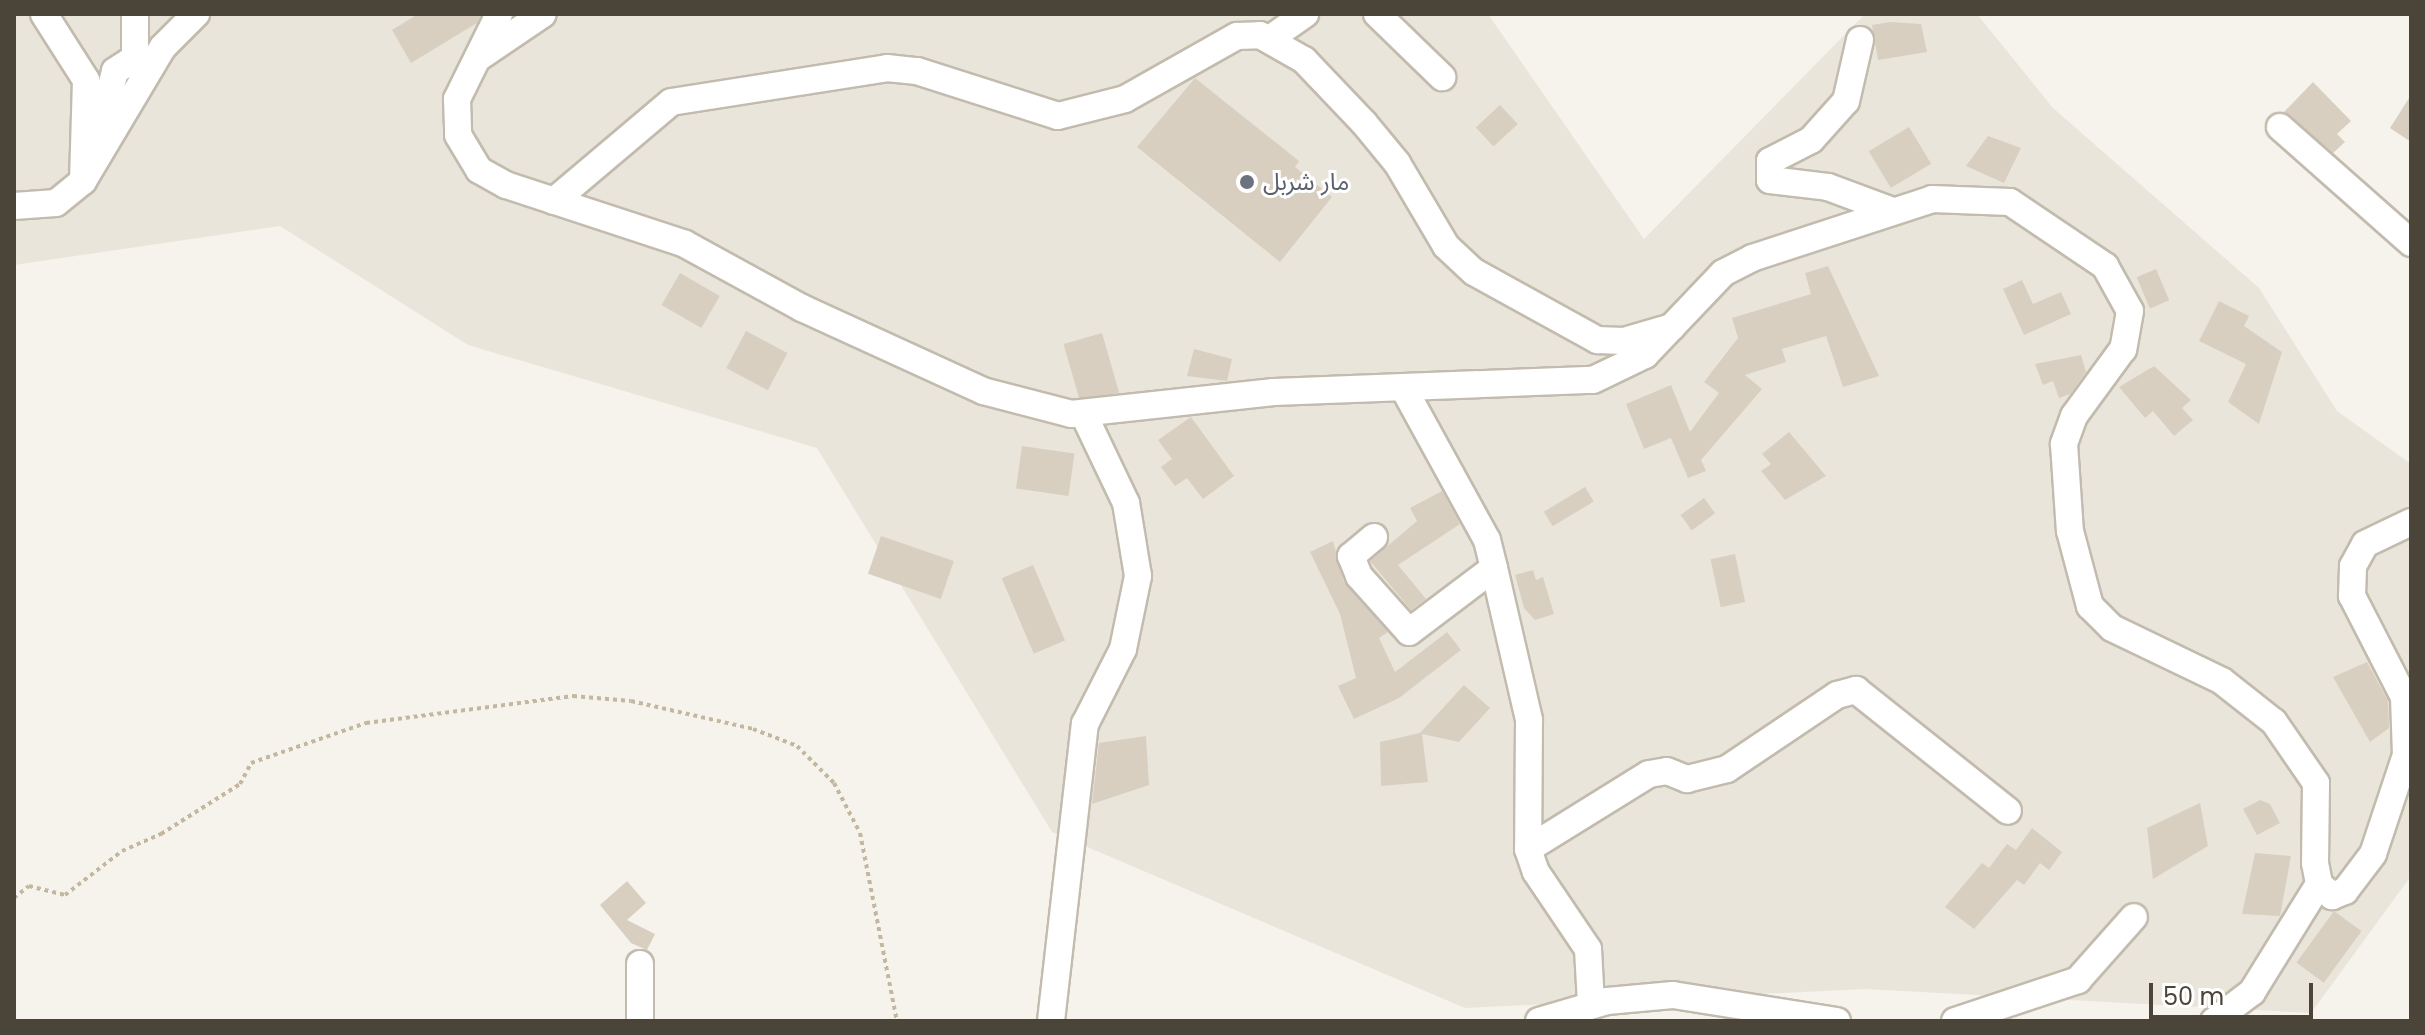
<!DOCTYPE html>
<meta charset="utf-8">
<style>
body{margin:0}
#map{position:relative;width:2425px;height:1035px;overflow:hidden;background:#f6f3ec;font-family:Poppins,"Noto Sans Arabic",sans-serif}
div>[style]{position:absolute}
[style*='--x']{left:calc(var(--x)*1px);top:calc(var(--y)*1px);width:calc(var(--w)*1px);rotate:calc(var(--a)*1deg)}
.residential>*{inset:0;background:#eae5da}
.building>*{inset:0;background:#d8cfc1;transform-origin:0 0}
.path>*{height:4px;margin-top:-2px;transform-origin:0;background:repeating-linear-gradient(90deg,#c4b79f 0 4px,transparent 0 8px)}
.roads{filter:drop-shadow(2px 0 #c2bbae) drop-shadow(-2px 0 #c2bbae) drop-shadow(0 2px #c2bbae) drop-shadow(0 -2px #c2bbae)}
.minor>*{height:26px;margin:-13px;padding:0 13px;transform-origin:13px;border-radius:13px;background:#fff}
.dots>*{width:22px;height:22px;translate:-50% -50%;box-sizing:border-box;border:4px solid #fff;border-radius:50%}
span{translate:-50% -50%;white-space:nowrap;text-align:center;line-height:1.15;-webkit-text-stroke:6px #fff;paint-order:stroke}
.worship-label{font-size:24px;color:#5b616d}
.left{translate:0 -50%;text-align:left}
.frame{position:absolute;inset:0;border:16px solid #4b4439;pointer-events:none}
.scale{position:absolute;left:2149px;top:983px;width:164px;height:36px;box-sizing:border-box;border:4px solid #4b4439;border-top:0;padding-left:10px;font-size:24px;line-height:28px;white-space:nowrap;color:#4b4439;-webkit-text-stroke:6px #fff;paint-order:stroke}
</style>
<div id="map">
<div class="residential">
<i style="clip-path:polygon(14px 14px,1488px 14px,1644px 239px,1865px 14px,1977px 14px,2053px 108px,2259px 288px,2337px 411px,2411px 464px,2411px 876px,2311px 1013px,1865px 989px,1465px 1008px,1052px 832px,817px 448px,468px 345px,280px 226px,14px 265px)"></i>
</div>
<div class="building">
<i style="clip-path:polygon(418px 14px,481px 14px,477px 23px,411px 63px,392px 30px)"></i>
<i style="clip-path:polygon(1890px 22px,1921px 24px,1927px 52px,1878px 60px,1872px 25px)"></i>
<i style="clip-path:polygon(1195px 78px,1299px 161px,1295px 167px,1332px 197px,1280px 262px,1137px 147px)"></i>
<i style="clip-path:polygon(2313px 82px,2351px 121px,2337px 134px,2345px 142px,2333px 153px,2284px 112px)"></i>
<i style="clip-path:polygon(2411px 95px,2411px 142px,2390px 128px)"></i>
<i style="left:1500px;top:105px;width:26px;height:33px;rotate:47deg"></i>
<i style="left:1909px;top:127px;width:43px;height:47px;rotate:59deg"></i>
<i style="clip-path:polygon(1988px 136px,2021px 148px,2004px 183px,1966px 166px)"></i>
<i style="clip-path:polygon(1828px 266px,1879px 376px,1843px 387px,1826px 336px,1782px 349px,1786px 362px,1745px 375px,1762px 389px,1701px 460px,1706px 471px,1688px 478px,1671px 438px,1644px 449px,1626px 404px,1671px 385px,1690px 432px,1719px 393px,1704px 382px,1738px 338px,1732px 318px,1811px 294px,1805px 273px)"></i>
<i style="left:2156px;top:269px;width:34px;height:21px;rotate:67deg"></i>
<i style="left:680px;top:273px;width:46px;height:37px;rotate:30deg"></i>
<i style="clip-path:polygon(2022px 280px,2033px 304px,2061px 292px,2071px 314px,2024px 335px,2003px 289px)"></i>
<i style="clip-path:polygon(2219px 301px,2249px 316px,2244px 326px,2282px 352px,2259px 424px,2228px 402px,2246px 364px,2199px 341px)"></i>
<i style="left:746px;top:331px;width:47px;height:42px;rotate:28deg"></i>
<i style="left:1102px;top:333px;width:62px;height:40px;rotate:74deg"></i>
<i style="clip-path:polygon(1194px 349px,1232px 359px,1227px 381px,1187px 376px)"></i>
<i style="clip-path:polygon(2081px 355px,2086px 372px,2070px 394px,2059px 398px,2053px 381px,2043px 385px,2035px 364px)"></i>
<i style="clip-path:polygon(2154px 366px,2191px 400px,2182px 408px,2193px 420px,2174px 436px,2153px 411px,2145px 418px,2119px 387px)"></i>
<i style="clip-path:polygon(1191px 417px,1234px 476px,1203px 499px,1187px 478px,1175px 486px,1161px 467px,1172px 459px,1158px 440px)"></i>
<i style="clip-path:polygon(1789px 432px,1826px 476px,1785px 500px,1761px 471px,1771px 464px,1762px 454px)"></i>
<i style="left:1022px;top:446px;width:53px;height:43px;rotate:8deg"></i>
<i style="left:1585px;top:487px;width:17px;height:48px;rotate:59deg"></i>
<i style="clip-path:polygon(1442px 491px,1460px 524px,1398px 565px,1426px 599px,1411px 610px,1370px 561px,1417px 521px,1410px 508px)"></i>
<i style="left:1704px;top:498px;width:19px;height:29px;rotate:54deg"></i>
<i style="left:881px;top:536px;width:77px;height:40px;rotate:19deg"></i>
<i style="clip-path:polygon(1333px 541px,1344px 582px,1388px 632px,1379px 638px,1395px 672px,1447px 632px,1461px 650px,1399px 698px,1354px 719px,1338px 686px,1356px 678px,1340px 614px,1310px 552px)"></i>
<i style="left:1735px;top:554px;width:49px;height:25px;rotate:78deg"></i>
<i style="left:1033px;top:565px;width:82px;height:34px;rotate:67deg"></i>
<i style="clip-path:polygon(1533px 570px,1536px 580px,1543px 577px,1554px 614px,1535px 620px,1524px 608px,1515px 575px)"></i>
<i style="clip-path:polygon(2367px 662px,2388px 701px,2389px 728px,2370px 742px,2333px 677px)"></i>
<i style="clip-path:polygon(1464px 685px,1490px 708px,1459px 742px,1422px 734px,1428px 782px,1381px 786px,1380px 742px,1420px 733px)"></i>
<i style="clip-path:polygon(1146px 736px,1149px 785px,1092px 804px,1099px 743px)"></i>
<i style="clip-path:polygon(2260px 800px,2270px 804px,2280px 823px,2257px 835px,2243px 809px)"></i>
<i style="clip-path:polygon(2200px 803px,2208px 846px,2153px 879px,2147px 828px)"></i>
<i style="clip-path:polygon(2032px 828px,2062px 852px,2049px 870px,2040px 863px,2024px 885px,2017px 880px,1974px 929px,1945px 907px,1982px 863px,1989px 868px,2007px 844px,2016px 850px)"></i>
<i style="clip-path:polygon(2255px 853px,2291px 856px,2280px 916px,2242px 914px)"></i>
<i style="clip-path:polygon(627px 881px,646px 903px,627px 920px,655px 934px,647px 950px,631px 943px,600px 905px)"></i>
<i style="left:2334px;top:911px;width:34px;height:64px;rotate:36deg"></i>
</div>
<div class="path">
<i style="--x:14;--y:898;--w:19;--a:-39"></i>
<i style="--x:29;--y:886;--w:37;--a:14"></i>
<i style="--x:65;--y:895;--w:72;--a:-37.7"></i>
<i style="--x:122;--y:851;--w:43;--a:-23.6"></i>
<i style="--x:161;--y:834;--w:93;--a:-32.3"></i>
<i style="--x:240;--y:784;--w:24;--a:-62"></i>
<i style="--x:251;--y:763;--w:122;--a:-19.2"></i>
<i style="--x:366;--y:723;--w:209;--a:-7.4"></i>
<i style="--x:573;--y:696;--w:58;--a:4.9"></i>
<i style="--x:631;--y:701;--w:125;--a:12.9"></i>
<i style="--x:753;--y:729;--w:47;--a:21.1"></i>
<i style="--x:797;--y:746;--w:52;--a:45"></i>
<i style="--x:834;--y:783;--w:56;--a:62.5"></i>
<i style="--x:860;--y:833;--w:192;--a:78.9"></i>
</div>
<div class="roads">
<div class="minor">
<i style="--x:499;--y:14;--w:95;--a:116.3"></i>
<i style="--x:457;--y:99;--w:36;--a:88"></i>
<i style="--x:458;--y:135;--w:41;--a:59"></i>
<i style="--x:479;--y:170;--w:31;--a:29"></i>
<i style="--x:506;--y:185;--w:188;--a:18.2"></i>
<i style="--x:685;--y:244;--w:133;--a:28.7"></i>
<i style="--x:802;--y:308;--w:199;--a:24.6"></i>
<i style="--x:983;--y:391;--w:91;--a:14.6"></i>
<i style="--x:1071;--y:414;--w:204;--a:-6.2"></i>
<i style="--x:1274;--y:392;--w:319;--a:-2.2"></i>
<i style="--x:1593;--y:380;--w:58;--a:-25.7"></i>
<i style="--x:1645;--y:355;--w:113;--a:-46.4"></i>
<i style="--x:1723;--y:273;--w:33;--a:-27"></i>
<i style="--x:1752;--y:258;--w:189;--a:-18.1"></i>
<i style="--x:1932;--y:199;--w:78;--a:2.2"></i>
<i style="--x:2010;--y:202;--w:115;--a:34"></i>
<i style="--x:2105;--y:266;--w:51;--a:60.9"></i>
<i style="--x:2130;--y:311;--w:39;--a:100"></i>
<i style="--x:2123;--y:349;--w:83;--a:126.2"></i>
<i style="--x:2074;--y:416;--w:30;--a:110"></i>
<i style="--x:2064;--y:444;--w:87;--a:86.1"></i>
<i style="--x:2070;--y:531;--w:78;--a:75.1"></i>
<i style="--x:2090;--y:606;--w:31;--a:45"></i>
<i style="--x:2112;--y:628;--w:122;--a:25.7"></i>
<i style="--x:2222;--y:681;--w:66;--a:38.3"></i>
<i style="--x:2274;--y:722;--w:74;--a:55.5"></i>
<i style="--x:2316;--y:783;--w:80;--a:90.7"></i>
<i style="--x:2315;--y:863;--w:21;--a:79"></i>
<i style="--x:2319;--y:884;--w:18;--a:43"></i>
<i style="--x:2332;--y:896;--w:14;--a:-21"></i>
<i style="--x:2345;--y:891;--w:46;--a:-52.9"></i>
<i style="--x:2373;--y:854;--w:104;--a:-71.6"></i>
<i style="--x:2406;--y:755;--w:58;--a:-92"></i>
<i style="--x:2404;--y:697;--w:114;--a:-117.2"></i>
<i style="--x:2352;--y:596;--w:30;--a:-88"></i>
<i style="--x:2353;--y:566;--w:25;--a:-61"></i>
<i style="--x:2365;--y:544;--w:51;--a:-25.6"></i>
<i style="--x:1377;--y:14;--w:91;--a:44.1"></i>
<i style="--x:1271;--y:38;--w:42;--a:-35.2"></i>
<i style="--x:1860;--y:40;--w:63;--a:102.9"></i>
<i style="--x:1846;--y:101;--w:52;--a:131.9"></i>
<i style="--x:1811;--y:140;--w:46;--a:152.9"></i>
<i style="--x:1770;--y:161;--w:19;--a:90"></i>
<i style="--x:1770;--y:180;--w:58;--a:6.9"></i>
<i style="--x:1828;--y:187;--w:66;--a:20.4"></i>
<i style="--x:478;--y:58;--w:78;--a:-34.1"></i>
<i style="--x:2280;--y:127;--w:175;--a:41.5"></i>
<i style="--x:96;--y:143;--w:74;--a:-75.2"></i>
<i style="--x:115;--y:71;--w:24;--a:-33"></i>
<i style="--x:135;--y:58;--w:44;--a:-90"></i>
<i style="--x:83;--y:181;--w:156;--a:-59.2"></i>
<i style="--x:163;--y:47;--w:47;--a:-45"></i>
<i style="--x:554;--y:201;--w:153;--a:-40.2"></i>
<i style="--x:671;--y:102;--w:219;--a:-8.9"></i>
<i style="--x:887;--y:68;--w:30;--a:6"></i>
<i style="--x:917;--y:71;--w:148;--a:17.7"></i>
<i style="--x:1058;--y:116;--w:69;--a:-14.2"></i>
<i style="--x:1125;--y:99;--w:129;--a:-29.4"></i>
<i style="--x:1237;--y:36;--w:23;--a:-2"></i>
<i style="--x:1260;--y:35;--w:51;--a:29.6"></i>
<i style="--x:1304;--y:60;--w:87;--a:46.4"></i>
<i style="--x:1364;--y:123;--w:52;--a:50.5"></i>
<i style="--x:1397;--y:163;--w:96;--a:59.4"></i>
<i style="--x:1446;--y:246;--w:38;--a:43"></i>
<i style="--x:1474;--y:272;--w:141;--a:28.9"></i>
<i style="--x:1597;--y:340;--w:27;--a:2"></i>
<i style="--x:1624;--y:341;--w:50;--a:-16.3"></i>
<i style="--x:14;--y:206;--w:42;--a:-4.1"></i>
<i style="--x:56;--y:203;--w:35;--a:-39"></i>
<i style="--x:83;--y:181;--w:101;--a:-88.3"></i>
<i style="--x:86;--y:80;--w:78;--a:-122.5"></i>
<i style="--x:1374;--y:537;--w:30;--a:140"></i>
<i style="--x:1351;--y:556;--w:22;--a:68"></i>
<i style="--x:1359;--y:576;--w:75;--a:48.2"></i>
<i style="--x:1409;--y:632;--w:106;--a:-37"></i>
<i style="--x:1494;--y:568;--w:29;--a:-104"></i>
<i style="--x:1487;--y:540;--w:172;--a:-118.8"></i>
<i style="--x:1494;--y:568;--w:156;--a:77"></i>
<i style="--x:1529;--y:720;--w:129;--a:90.4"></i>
<i style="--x:1528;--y:849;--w:24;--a:71"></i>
<i style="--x:1536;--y:872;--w:93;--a:56"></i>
<i style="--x:1588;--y:949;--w:56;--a:86.9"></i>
<i style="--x:1528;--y:849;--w:142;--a:-31.8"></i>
<i style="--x:1649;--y:774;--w:18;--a:-9"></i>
<i style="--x:1667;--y:771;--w:22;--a:22"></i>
<i style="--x:1687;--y:779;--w:41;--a:-14"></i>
<i style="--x:1727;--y:769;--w:133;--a:-33.9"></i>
<i style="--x:1837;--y:695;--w:20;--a:-15"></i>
<i style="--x:1856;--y:690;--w:194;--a:38.5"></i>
<i style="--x:640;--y:964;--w:57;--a:90"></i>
<i style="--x:1051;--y:1021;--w:299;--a:-83.5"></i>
<i style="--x:1085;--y:724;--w:84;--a:-63.1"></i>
<i style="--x:1123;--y:649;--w:75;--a:-78.4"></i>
<i style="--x:1138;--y:576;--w:74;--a:-99.3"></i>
<i style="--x:1126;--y:503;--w:98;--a:-115.5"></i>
<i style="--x:1539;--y:1021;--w:71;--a:-16.4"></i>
<i style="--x:1607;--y:1001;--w:66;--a:-5.2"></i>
<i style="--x:1673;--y:995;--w:166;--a:9"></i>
<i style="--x:1955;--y:1021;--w:130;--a:-18.4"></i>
<i style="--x:2078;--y:980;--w:84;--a:-48.4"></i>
<i style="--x:2214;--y:1021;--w:48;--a:-37.3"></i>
<i style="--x:2252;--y:992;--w:127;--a:-58.2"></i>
</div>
</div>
<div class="dots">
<i style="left:1247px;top:182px;background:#6b7280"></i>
</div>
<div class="worship-label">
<span class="left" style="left:1263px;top:182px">مار شربل</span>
</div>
<div class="frame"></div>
<div class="scale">50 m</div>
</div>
